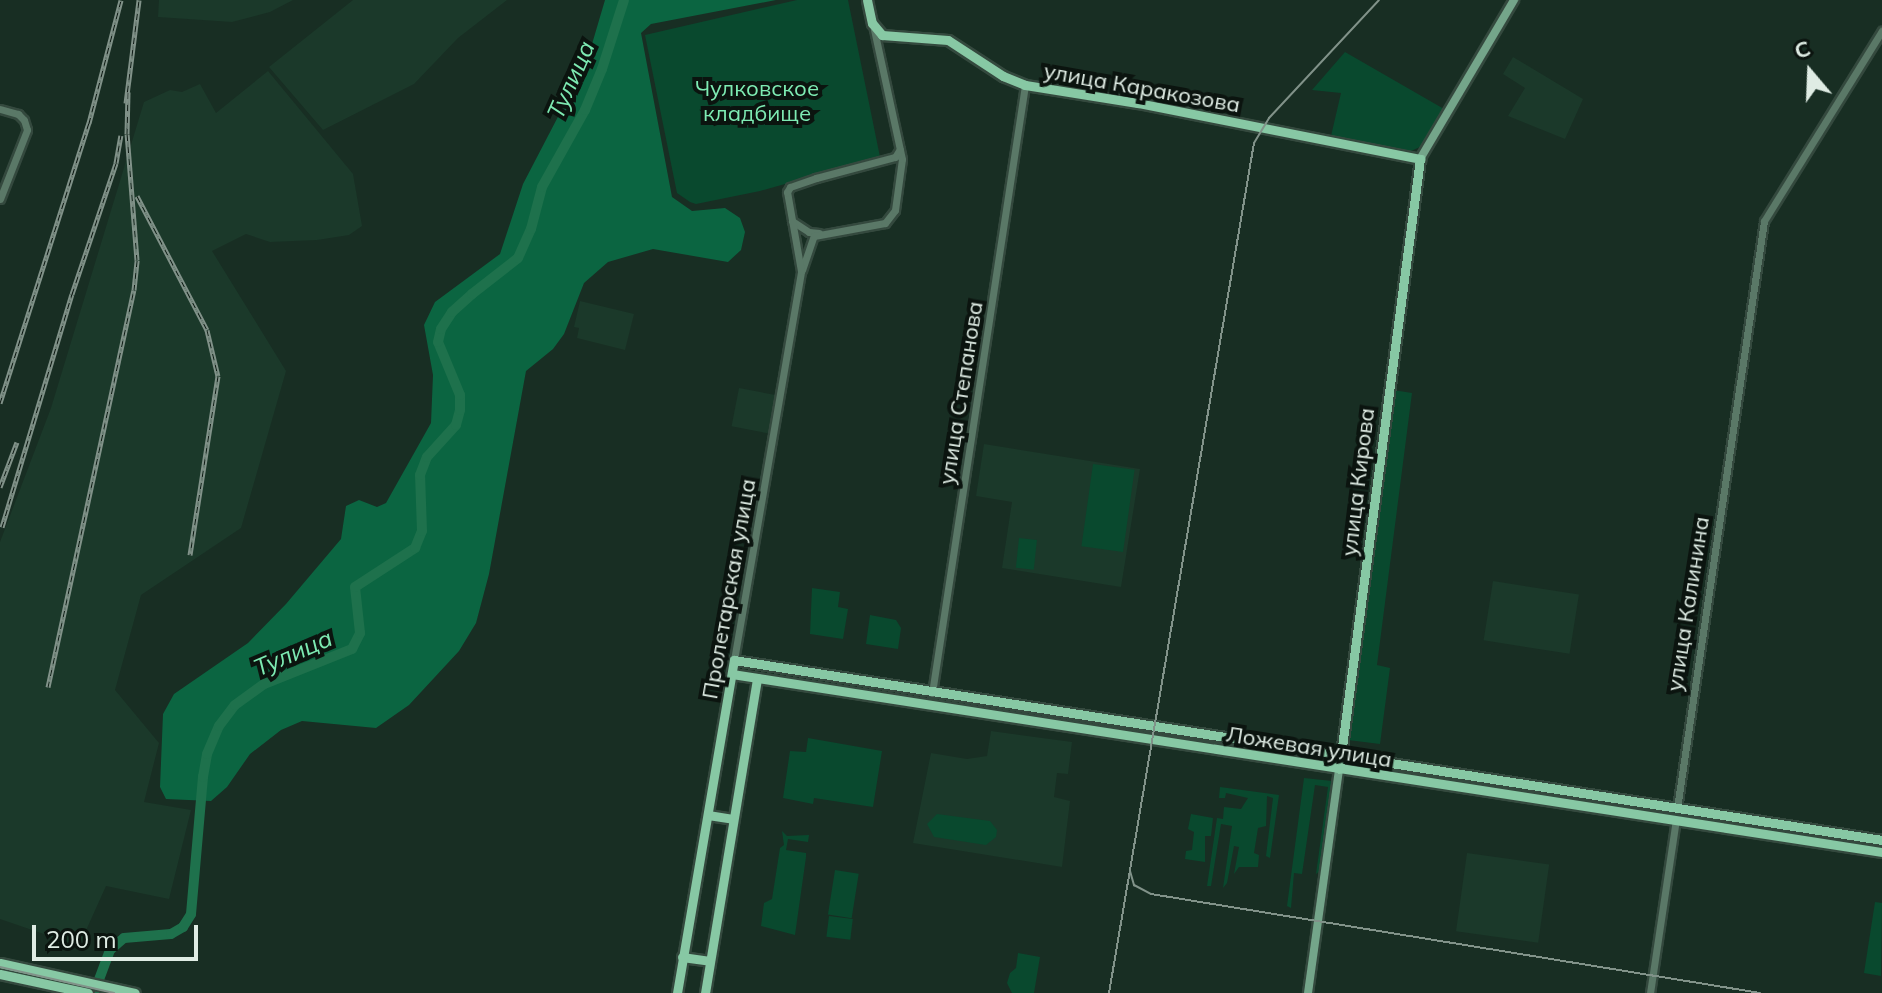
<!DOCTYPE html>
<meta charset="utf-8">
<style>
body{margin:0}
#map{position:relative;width:1882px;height:993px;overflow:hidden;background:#182e23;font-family:Mulish,sans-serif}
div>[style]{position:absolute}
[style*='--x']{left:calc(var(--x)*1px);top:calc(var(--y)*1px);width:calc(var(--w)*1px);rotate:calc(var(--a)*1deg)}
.built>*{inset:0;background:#1b392a;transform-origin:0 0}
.green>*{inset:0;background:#09492e;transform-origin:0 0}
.forest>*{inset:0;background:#0b6541}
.river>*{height:10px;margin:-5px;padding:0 5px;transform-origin:5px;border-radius:5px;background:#1e714c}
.roads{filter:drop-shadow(2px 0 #34493e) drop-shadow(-2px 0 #34493e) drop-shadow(0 2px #34493e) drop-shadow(0 -2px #34493e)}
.tertiary>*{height:7px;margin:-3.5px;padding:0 3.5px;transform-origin:3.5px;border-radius:3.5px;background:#5a7867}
.secondary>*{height:8px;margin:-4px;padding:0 4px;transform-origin:4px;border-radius:4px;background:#74a58a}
.primary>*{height:9px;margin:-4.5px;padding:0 4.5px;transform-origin:4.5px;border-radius:4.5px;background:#87c8a4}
.tram>*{height:2px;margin:-1px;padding:0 1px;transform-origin:1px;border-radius:1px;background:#819289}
.rail>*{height:5px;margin-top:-2.5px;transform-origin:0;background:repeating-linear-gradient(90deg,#0b140f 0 6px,#819289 0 12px);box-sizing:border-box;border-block:2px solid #819289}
span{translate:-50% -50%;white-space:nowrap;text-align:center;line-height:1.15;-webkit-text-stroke:8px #0b140f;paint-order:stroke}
.park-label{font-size:22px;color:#7eebb3}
.street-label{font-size:22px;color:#dfece4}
.water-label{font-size:24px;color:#7deab2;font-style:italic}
.north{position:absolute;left:1770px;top:32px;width:80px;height:80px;-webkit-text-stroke:6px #0b140f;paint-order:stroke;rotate:341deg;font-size:22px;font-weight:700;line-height:32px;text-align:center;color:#dfece4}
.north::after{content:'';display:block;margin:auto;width:28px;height:36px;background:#dfece4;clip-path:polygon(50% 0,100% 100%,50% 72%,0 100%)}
.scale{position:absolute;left:32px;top:925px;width:166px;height:36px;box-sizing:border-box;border:4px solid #dfece4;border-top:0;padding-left:10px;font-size:24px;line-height:28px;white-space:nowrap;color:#dfece4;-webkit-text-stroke:6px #0b140f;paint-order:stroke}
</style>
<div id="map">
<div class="built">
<i style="clip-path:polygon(159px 0,293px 0,270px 12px,232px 22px,158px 17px)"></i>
<i style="clip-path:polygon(353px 0,507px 0,458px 38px,414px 84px,323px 130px,269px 67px)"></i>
<i style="clip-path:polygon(1513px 57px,1583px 99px,1565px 139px,1508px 116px,1525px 88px,1503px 74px)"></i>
<i style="clip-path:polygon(268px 71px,353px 174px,362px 226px,349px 235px,317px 240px,270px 242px,246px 234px,212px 251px,286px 371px,241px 528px,141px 595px,115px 690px,159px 743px,144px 802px,191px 810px,169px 899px,106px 886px,79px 946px,0 919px,0 542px,51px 408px,144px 102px,170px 90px,182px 92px,200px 84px,216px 113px)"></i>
<i style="clip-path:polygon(580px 301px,634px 314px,625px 350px,577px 338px,579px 328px,574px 327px)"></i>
<i style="left:739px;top:388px;width:37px;height:39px;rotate:11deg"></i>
<i style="clip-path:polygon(984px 444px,1140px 469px,1121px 587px,1002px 568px,1012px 502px,976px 496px)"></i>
<i style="left:1493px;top:581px;width:87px;height:60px;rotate:9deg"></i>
<i style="clip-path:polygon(991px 731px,1072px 742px,1068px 774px,1057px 773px,1054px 797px,1070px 801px,1062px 867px,913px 843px,931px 753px,967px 759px,987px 756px)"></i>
<i style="left:1467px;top:853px;width:83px;height:79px;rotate:8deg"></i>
</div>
<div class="green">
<i style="clip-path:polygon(797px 0,848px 0,880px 157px,760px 191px,696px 204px,690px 202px,677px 193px,645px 35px)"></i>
<i style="clip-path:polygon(1345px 52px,1444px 109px,1422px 146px,1409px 152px,1331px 136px,1341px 93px,1312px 90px)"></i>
<i style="clip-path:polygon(1393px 390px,1412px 393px,1377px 665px,1390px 668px,1380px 744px,1348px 740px)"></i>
<i style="left:1093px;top:464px;width:42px;height:83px;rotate:8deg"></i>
<i style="left:1019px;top:538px;width:18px;height:30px;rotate:6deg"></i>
<i style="clip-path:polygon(812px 588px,840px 592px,838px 607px,848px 609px,843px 639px,810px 634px)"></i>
<i style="clip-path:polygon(870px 615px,896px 620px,901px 628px,898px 649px,866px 644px)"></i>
<i style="clip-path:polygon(808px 738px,882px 751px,873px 807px,814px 798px,813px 804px,783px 798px,790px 751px,806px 752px)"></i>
<i style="clip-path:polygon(1304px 778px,1332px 781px,1320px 871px,1316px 874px,1328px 787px,1315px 785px,1302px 874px,1294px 873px,1291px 908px,1287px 906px)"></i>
<i style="clip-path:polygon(1220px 787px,1279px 795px,1270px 858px,1266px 856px,1273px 798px,1267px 796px,1266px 826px,1258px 828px,1254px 853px,1259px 855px,1258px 867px,1239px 867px,1234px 874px,1239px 847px,1234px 846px,1227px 883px,1223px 888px,1232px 826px,1221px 824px,1211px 886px,1207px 886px,1217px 818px,1223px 819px,1224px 807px,1241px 809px,1248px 798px,1226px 793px,1225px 798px,1219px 798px)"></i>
<i style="clip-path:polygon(937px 814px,990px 821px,997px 830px,996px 837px,986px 845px,934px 837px,927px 824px)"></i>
<i style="clip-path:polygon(1191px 814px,1213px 818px,1211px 836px,1205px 836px,1205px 862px,1185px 859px,1186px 851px,1192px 850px,1194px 832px,1188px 829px)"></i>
<i style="clip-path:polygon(782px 831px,787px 836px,809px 835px,808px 842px,788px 839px,786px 850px,806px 853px,806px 857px,795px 935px,761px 926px,764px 903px,772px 899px,780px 848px,784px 845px)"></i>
<i style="left:835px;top:870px;width:24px;height:45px;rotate:9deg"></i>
<i style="clip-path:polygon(1875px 902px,1882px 903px,1881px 976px,1864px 973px)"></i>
<i style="left:829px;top:916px;width:24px;height:21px;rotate:7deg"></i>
<i style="clip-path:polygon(1018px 953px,1040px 957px,1034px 993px,1012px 993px,1007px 983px,1010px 973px,1016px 968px)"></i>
</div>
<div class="forest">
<i style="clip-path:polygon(605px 0,776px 0,651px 24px,641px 33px,672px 197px,692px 211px,725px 208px,740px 218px,745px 232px,741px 250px,728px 262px,653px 249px,608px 262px,584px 283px,564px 334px,553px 349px,526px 371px,489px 574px,476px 623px,459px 651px,409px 705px,376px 728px,302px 721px,281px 730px,250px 754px,227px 787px,211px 801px,166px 799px,160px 787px,163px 714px,174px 694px,248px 643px,286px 604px,341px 539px,346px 506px,359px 500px,377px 507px,386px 503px,431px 423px,433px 375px,424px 325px,435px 302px,500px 254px,523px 184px,587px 61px)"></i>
</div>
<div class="river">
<i style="--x:94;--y:993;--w:46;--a:-69.6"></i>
<i style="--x:110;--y:950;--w:18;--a:-41"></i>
<i style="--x:124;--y:938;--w:47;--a:-4.9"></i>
<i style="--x:171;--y:934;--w:14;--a:-30"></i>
<i style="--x:183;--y:927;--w:15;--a:-58"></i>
<i style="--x:191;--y:914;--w:138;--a:-85"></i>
<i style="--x:203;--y:777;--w:23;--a:-80"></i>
<i style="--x:207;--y:754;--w:30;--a:-67"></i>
<i style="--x:219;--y:726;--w:26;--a:-53"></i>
<i style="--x:235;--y:705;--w:36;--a:-36"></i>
<i style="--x:264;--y:684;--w:95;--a:-21.7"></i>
<i style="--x:352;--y:649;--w:18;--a:-63"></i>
<i style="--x:360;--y:633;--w:46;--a:-96.2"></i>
<i style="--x:355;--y:587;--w:72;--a:-33"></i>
<i style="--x:415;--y:548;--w:18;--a:-68"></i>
<i style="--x:422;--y:531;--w:56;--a:-92"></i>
<i style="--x:420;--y:475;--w:19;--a:-69"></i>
<i style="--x:427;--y:457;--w:43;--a:-47.8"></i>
<i style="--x:456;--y:425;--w:16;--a:-75"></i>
<i style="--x:460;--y:410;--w:15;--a:-90"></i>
<i style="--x:460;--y:395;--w:57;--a:-112.5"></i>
<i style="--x:438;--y:342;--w:13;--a:-77"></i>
<i style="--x:441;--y:329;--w:20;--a:-57"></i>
<i style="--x:452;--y:312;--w:27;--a:-42"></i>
<i style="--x:472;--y:294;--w:58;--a:-38"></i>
<i style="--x:518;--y:258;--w:32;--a:-66"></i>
<i style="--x:531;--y:229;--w:43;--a:-75.3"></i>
<i style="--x:542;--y:187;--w:88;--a:-60.8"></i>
<i style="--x:585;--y:110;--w:44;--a:-67.5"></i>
<i style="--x:602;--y:69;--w:72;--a:-72.3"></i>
</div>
<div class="roads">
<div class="tertiary">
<i style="--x:0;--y:109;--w:19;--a:16"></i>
<i style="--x:18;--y:114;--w:8;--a:45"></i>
<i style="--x:24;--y:120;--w:10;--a:73"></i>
<i style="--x:27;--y:130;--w:74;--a:111.4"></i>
<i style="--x:792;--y:221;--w:20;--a:33"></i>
<i style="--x:809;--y:232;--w:10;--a:6"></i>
<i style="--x:802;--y:270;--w:36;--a:-71"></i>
<i style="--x:814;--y:236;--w:72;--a:-10.4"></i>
<i style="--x:885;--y:223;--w:16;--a:-52"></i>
<i style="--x:895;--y:210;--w:51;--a:-82.2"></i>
<i style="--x:902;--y:159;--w:137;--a:-102.2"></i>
<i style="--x:734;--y:660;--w:395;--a:-80.2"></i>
<i style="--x:801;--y:271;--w:80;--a:-100"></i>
<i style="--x:787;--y:192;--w:6;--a:-59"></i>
<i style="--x:790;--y:187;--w:28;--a:-19"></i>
<i style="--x:816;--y:178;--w:82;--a:-14.9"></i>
<i style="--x:895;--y:157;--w:9;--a:-58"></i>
<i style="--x:932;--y:693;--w:615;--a:-81.3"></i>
<i style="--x:1677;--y:808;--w:593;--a:-81.57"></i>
<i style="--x:1764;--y:221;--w:224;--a:-58.2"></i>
<i style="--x:1650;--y:993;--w:175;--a:-81.5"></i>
</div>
<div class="secondary">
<i style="--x:1420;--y:159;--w:185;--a:-59.4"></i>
<i style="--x:1308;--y:993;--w:226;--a:-82.1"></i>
</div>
<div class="primary">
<i style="--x:867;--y:0;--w:24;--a:78"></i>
<i style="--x:872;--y:23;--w:16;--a:50"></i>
<i style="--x:882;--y:35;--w:66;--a:4.3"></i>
<i style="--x:948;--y:40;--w:66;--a:33.2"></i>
<i style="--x:1003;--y:76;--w:24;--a:22"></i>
<i style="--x:1025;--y:85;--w:114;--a:9.1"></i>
<i style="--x:1138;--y:103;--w:288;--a:11.2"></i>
<i style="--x:1420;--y:159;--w:615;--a:97.56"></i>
<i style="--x:732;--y:674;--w:1164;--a:8.8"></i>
<i style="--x:708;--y:815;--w:25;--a:9"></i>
<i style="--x:682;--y:957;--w:28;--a:8"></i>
<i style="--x:0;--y:963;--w:138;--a:12.5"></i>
<i style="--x:0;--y:974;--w:90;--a:12.2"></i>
<i style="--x:677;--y:993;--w:338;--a:-80.3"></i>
<i style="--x:734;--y:660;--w:1162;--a:8.91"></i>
<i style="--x:705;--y:993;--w:319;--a:-80.6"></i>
</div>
</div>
<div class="tram">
<i style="--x:1130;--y:871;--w:15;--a:74"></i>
<i style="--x:1134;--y:885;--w:19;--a:28"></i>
<i style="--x:1151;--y:894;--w:617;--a:9.23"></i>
<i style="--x:0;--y:967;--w:117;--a:12.8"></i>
<i style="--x:1109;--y:993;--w:862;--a:-80.32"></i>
<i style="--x:1254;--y:143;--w:29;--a:-59"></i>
<i style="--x:1269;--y:118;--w:161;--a:-47"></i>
</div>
<div class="rail">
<i style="--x:126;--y:103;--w:104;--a:-82.8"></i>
<i style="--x:137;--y:196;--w:151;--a:62.4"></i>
<i style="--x:207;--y:330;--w:47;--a:76.6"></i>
<i style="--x:218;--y:376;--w:181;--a:98.9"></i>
<i style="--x:0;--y:403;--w:294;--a:-72.4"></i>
<i style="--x:89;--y:123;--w:127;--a:-75.4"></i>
<i style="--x:0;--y:487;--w:48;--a:-69.3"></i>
<i style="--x:2;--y:527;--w:243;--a:-73.3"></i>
<i style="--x:72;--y:294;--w:138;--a:-71.4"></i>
<i style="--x:116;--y:163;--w:28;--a:-80"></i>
<i style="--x:48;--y:687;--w:406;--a:-77.8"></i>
<i style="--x:134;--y:290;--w:30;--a:-84"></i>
<i style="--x:137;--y:260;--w:126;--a:-94.5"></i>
<i style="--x:127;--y:134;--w:42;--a:-88.6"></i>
</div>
<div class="park-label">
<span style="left:757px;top:101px">Чулковское<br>кладбище</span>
</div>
<div class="street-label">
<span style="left:1142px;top:88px;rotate:10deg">улица Каракозова</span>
<span style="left:961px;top:393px;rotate:-81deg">улица Степанова</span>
<span style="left:1358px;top:482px;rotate:-83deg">улица Кирова</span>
<span style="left:729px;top:589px;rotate:-80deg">Пролетарская улица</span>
<span style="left:1688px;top:604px;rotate:-81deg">улица Калинина</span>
<span style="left:1309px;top:747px;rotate:9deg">Ложевая улица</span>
</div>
<div class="water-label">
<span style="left:571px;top:80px;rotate:-66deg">Тулица</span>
<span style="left:293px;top:653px;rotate:-23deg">Тулица</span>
</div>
<div class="north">С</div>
<div class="scale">200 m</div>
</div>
